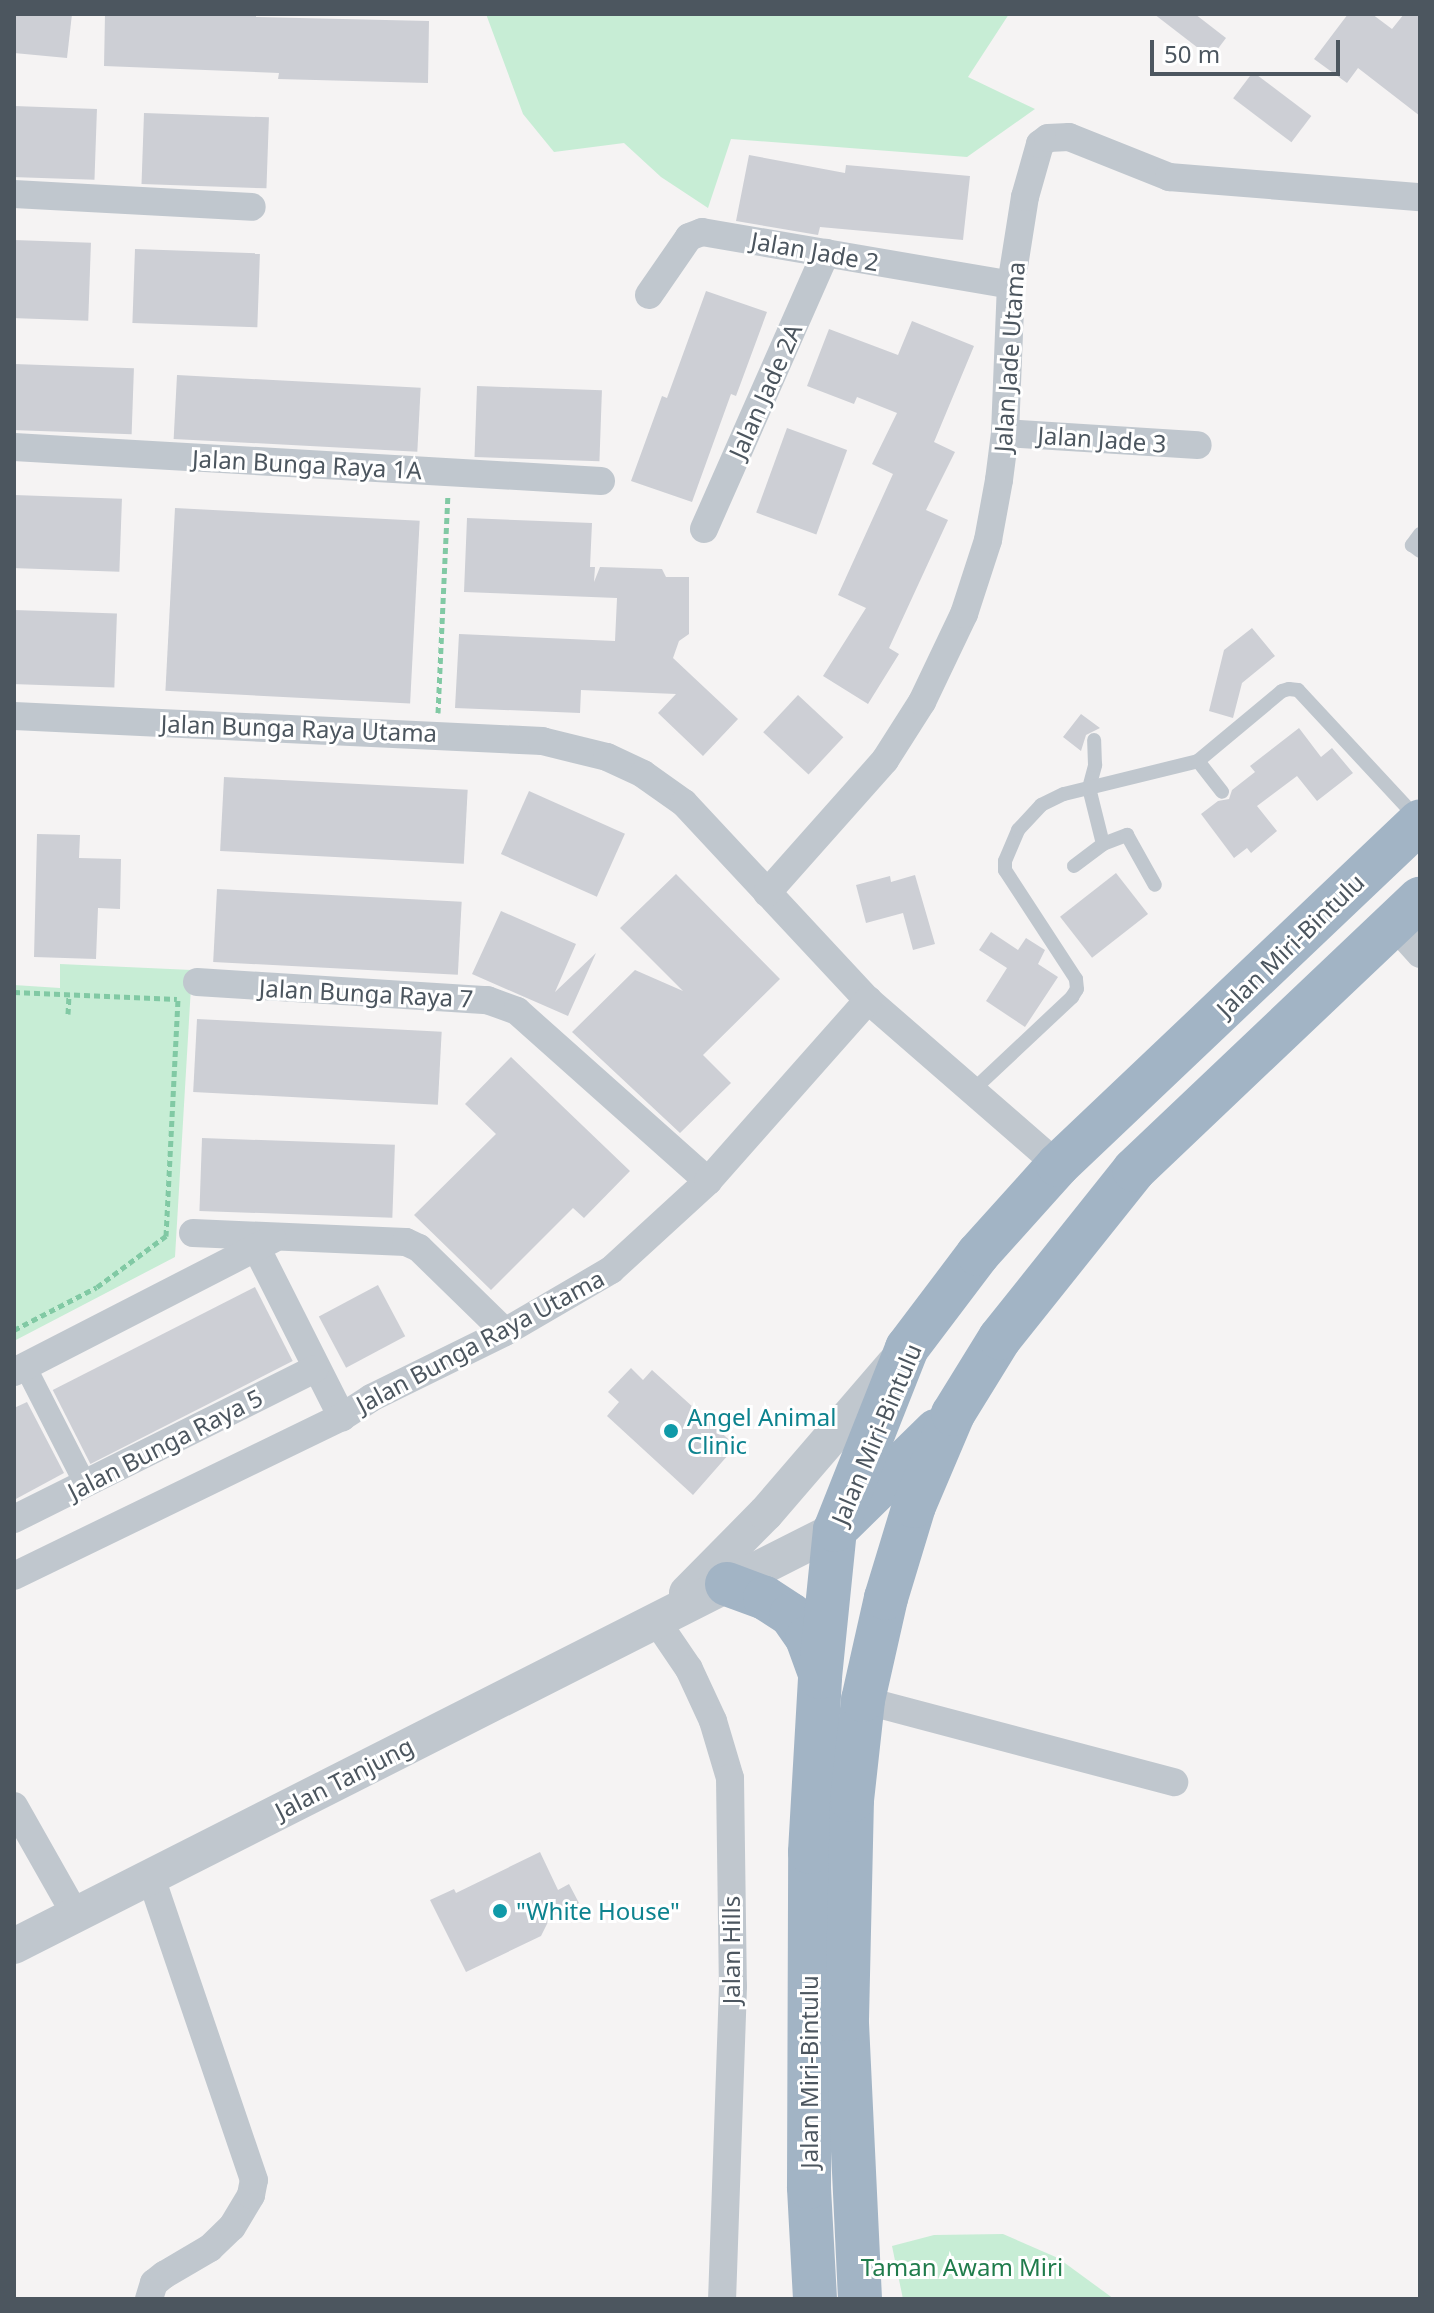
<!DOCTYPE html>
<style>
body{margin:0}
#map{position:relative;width:1434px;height:2313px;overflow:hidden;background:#f5f3f3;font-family:"Noto Sans",sans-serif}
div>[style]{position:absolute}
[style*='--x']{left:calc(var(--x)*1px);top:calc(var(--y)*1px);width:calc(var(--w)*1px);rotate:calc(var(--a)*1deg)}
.green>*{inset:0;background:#c7edd5}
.building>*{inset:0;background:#cdcfd5;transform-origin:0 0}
.path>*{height:5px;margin-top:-2.5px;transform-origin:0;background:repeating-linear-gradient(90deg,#81c9a4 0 6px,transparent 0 10px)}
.service>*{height:14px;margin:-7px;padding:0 7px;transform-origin:7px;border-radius:7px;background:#c0c7ce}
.pedestrian>*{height:22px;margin:-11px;padding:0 11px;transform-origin:11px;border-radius:11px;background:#c0c7ce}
.minor>*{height:28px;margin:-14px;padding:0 14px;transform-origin:14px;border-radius:14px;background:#c0c7ce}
.tertiary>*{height:36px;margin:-18px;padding:0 18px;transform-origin:18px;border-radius:18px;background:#c0c7ce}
.trunk>*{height:44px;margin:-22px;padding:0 22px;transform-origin:22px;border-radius:22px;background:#a2b4c5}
.dots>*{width:22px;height:22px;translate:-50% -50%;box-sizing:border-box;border:4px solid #fff;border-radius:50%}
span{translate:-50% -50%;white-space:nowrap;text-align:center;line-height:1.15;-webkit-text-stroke:6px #fff;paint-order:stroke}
.street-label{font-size:24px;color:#4c565f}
.culture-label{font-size:24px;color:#0d838f}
.left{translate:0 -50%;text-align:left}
.park-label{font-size:24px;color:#207c4c}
.frame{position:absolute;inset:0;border:16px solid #4c565f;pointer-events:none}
.scale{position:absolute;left:1150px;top:40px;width:190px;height:36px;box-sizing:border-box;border:4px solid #4c565f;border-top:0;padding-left:10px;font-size:24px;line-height:28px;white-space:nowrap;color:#4c565f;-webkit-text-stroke:6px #fff;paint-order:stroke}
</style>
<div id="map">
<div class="green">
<i style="clip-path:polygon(486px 14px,1009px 14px,968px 77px,1035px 109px,967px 157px,731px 139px,708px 208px,661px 177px,624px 143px,554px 152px,523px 114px)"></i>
<i style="clip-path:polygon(60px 964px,192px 970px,175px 1257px,14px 1341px,14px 985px,60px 988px)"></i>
<i style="clip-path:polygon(1003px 2234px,1058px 2258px,1114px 2299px,903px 2299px,892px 2246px,934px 2235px)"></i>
</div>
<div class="building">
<i style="clip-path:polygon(16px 14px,72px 14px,67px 58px,14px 53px)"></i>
<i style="clip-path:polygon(105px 14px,256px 14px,256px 17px,429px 21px,428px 83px,278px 79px,279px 73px,104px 66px)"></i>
<i style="clip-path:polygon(1154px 14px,1195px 14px,1226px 38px,1211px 58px)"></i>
<i style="clip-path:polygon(1348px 14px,1372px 14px,1392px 29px,1404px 14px,1420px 14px,1420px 116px,1358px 68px,1347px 83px,1314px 59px)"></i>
<i style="left:1253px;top:72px;width:73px;height:33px;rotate:37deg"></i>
<i style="left:14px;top:106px;width:83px;height:71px;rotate:2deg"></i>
<i style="left:144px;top:113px;width:125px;height:71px;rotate:2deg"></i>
<i style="clip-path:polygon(749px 155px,845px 173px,846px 165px,970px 176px,963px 240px,820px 227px,818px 235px,736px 221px)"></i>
<i style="left:14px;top:240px;width:77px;height:78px;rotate:2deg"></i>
<i style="left:135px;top:249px;width:125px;height:74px;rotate:2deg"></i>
<i style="clip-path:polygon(706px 291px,767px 312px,736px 396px,731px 394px,692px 502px,631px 481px,662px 396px,667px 398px)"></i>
<i style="clip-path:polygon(912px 321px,974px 346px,934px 442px,955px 452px,926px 510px,948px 520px,889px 648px,899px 654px,868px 704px,823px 676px,866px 608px,838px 595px,893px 474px,872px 464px,897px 413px,857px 397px,854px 404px,807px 386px,829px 329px,898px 355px)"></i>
<i style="left:14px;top:364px;width:120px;height:66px;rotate:2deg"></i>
<i style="left:177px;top:375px;width:244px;height:64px;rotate:3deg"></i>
<i style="left:477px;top:386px;width:125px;height:71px;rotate:2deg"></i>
<i style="left:787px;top:428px;width:64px;height:90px;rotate:20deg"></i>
<i style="left:14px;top:495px;width:108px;height:73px;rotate:2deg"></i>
<i style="left:175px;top:508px;width:245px;height:183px;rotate:3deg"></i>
<i style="clip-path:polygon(467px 518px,592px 523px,590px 567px,595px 567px,594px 582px,600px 567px,662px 569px,666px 577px,689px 577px,689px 634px,679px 641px,673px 658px,738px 719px,703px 756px,658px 713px,676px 694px,581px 690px,580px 713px,455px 708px,459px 634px,615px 641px,617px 598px,464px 592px)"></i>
<i style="left:14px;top:610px;width:103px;height:74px;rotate:2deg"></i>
<i style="clip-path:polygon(1252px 628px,1275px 656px,1242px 683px,1233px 718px,1209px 711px,1224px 650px)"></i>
<i style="left:798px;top:695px;width:62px;height:51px;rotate:43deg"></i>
<i style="clip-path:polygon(1081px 714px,1100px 728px,1086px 735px,1081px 751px,1063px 737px)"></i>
<i style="clip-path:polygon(1299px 728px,1321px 757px,1332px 748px,1353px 773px,1317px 801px,1297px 776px,1257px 806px,1277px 831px,1251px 853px,1247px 848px,1234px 858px,1201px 814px,1218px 801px,1229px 799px,1232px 790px,1255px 772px,1250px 766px)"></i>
<i style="left:224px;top:777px;width:244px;height:74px;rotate:3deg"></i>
<i style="left:529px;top:791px;width:105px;height:69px;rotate:24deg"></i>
<i style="clip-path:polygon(37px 834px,80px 835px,79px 858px,121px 859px,120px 909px,98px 908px,96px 959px,34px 957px)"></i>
<i style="left:1116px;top:873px;width:52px;height:71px;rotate:52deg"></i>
<i style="clip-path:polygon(676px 874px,780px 979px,703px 1055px,731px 1083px,680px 1133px,572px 1032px,635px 970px,683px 991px,620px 928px)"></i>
<i style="clip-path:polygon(915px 875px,935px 944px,913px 950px,903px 913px,866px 923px,856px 885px,890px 876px,891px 882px)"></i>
<i style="left:217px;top:889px;width:245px;height:73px;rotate:3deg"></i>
<i style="clip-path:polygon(501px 911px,576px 944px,555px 992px,596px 953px,568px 1016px,472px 974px)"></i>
<i style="clip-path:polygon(991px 932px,1018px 950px,1026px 938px,1045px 950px,1038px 964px,1058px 977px,1025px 1027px,986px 1001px,1007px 968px,979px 950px)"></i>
<i style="left:197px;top:1019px;width:245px;height:73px;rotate:3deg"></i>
<i style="clip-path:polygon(511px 1057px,630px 1171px,584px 1218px,573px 1208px,491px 1290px,414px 1215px,496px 1134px,465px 1104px)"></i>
<i style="left:202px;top:1138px;width:193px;height:73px;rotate:2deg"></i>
<i style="left:378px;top:1285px;width:58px;height:67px;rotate:62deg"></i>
<i style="left:255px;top:1287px;width:83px;height:227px;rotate:63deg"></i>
<i style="clip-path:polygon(631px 1368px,643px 1380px,652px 1370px,736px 1446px,693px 1495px,607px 1416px,619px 1402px,608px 1392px)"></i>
<i style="clip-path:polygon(27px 1402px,64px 1473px,14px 1500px,14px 1408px)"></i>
<i style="clip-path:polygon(540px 1852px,558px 1890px,569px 1884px,579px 1903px,550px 1918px,541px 1936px,466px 1972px,430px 1900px,454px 1889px,456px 1893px)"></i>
</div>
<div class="path">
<i style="--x:438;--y:713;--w:218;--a:-87.4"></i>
<i style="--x:14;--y:992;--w:163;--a:2.5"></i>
<i style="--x:68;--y:1014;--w:19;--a:-87"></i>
<i style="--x:14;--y:1330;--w:93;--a:-27.4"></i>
<i style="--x:97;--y:1287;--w:86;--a:-36.5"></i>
<i style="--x:166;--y:1236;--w:238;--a:-87.1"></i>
</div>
<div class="service">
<i style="--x:1420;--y:534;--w:14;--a:126"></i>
<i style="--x:1412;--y:545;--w:10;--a:37"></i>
<i style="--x:1198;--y:761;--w:39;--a:52"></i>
<i style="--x:1103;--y:844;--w:26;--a:-21"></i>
<i style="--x:1127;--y:835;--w:57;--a:60.8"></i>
<i style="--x:1074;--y:866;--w:36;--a:-37"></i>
<i style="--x:1103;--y:844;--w:58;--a:-104"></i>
<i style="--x:1089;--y:788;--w:24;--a:-75"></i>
<i style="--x:1095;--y:765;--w:25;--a:-92"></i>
<i style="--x:971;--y:1092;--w:139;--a:-43.2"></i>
<i style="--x:1072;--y:997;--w:9;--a:-58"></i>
<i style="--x:1077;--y:989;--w:10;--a:-96"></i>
<i style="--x:1076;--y:979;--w:130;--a:-123.1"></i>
<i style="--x:1005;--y:870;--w:9;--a:-90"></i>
<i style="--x:1005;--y:861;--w:34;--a:-67"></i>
<i style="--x:1018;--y:830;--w:34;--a:-47"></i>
<i style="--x:1041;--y:805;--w:25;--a:-26"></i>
<i style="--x:1064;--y:794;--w:138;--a:-13.8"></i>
<i style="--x:1198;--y:761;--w:109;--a:-39.8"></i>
<i style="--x:1282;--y:691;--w:7;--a:-16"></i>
<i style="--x:1289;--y:689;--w:9;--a:6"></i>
<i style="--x:1298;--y:690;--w:175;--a:47.1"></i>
</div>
<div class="pedestrian">
<i style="--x:25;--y:1366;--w:132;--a:63"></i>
</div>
<div class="minor">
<i style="--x:14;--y:194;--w:238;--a:3.1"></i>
<i style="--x:649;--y:295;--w:70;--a:-55.4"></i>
<i style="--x:689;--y:237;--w:14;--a:-21"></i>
<i style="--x:702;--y:232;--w:314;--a:9.7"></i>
<i style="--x:1005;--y:433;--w:193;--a:3.6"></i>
<i style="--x:14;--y:447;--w:588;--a:3.31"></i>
<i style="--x:704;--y:529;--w:302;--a:-66.2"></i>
<i style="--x:14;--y:716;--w:529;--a:2.71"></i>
<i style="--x:542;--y:741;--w:67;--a:13.8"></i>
<i style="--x:607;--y:757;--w:40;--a:25"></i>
<i style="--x:643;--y:774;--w:50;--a:35.3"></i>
<i style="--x:684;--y:803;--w:270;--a:47"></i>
<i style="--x:868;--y:1000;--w:252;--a:41"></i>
<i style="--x:767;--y:893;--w:178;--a:-48.4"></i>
<i style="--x:885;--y:760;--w:69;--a:-57.5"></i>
<i style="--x:922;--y:702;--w:98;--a:-64.5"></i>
<i style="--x:964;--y:614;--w:78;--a:-72"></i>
<i style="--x:988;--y:540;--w:61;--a:-79.6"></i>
<i style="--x:999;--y:480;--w:47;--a:-82.7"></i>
<i style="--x:1005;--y:433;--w:148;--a:-87.7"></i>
<i style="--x:1011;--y:285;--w:89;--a:-81"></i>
<i style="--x:1025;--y:197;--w:55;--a:-74.2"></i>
<i style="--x:1040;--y:144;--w:10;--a:-37"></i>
<i style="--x:1048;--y:138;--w:21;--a:-3"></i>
<i style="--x:1069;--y:137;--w:108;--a:21.8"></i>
<i style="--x:1169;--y:177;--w:252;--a:4.6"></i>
<i style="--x:1394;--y:925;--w:39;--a:48"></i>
<i style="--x:197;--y:982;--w:291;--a:3.6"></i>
<i style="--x:487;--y:1000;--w:32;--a:20"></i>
<i style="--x:517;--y:1011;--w:256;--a:41.7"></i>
<i style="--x:193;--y:1233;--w:213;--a:2.4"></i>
<i style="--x:406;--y:1242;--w:14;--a:25"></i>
<i style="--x:419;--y:1248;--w:120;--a:44.3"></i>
<i style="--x:256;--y:1247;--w:191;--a:63.2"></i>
<i style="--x:14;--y:1372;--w:291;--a:-27.2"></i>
<i style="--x:14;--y:1519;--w:336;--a:-26.5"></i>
<i style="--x:14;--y:1576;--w:365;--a:-25.9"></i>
<i style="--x:342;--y:1417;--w:35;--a:-33"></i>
<i style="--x:371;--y:1398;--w:149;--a:-26.2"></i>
<i style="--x:505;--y:1332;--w:123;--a:-30.3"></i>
<i style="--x:611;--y:1270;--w:132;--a:-42.5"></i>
<i style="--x:708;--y:1181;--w:242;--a:-48.5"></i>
<i style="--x:655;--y:1619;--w:60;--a:55.8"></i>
<i style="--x:689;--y:1669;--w:57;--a:65.2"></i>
<i style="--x:713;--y:1721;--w:59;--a:73.4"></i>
<i style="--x:730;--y:1778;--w:208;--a:89.2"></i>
<i style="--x:733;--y:1986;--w:313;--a:92"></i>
<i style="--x:863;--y:1700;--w:322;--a:14.8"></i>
<i style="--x:14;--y:1806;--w:124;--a:60.5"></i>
<i style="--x:149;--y:2299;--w:17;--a:-73"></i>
<i style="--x:154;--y:2283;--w:13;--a:-39"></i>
<i style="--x:164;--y:2275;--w:53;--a:-30.4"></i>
<i style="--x:210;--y:2248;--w:30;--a:-44"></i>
<i style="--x:232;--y:2227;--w:37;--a:-59"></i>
<i style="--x:251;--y:2195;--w:15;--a:-79"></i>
<i style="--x:254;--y:2180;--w:319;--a:-108.8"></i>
</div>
<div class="tertiary">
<i style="--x:687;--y:1593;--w:112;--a:-45.4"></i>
<i style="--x:766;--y:1513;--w:196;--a:-49.3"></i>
<i style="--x:14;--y:1946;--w:920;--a:-26.87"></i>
</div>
<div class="trunk">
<i style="--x:842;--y:1523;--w:132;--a:-44.4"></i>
<i style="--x:727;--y:1584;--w:40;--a:20.2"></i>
<i style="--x:765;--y:1598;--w:31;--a:33"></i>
<i style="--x:791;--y:1615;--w:28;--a:55"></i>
<i style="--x:807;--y:1638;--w:38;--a:70"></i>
<i style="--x:815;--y:2299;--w:112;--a:-93.1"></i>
<i style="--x:809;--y:2187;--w:335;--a:-89.8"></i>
<i style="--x:810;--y:1852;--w:175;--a:-86.7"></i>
<i style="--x:820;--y:1677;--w:148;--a:-84.2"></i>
<i style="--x:835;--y:1530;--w:196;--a:-68.4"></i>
<i style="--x:907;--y:1348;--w:118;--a:-52.9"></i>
<i style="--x:978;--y:1254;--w:120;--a:-48"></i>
<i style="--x:1058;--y:1165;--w:499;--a:-43.5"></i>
<i style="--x:860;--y:2299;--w:280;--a:-92.7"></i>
<i style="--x:847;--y:2019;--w:219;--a:-88.7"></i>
<i style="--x:852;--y:1800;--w:101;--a:-83.7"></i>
<i style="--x:863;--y:1700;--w:105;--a:-77.3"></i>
<i style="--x:886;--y:1598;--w:96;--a:-73.1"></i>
<i style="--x:914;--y:1506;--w:100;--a:-67"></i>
<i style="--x:953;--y:1414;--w:89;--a:-58.3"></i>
<i style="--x:1000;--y:1338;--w:215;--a:-51.4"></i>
<i style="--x:1134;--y:1170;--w:394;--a:-43.5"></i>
</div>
<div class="dots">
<i style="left:671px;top:1431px;background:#0f9aa8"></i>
<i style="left:500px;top:1911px;background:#0f9aa8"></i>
</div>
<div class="street-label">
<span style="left:815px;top:251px;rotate:10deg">Jalan Jade 2</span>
<span style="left:1009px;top:357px;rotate:-86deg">Jalan Jade Utama</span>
<span style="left:765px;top:391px;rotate:-66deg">Jalan Jade 2A</span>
<span style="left:1102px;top:439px;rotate:4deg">Jalan Jade 3</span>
<span style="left:307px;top:464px;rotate:3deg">Jalan Bunga Raya 1A</span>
<span style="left:299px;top:728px;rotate:2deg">Jalan Bunga Raya Utama</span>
<span style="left:1290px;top:945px;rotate:-44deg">Jalan Miri-Bintulu</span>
<span style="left:366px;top:993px;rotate:3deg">Jalan Bunga Raya 7</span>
<span style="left:480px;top:1341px;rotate:-28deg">Jalan Bunga Raya Utama</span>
<span style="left:876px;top:1434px;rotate:-67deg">Jalan Miri-Bintulu</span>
<span style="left:165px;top:1444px;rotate:-27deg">Jalan Bunga Raya 5</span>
<span style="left:344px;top:1778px;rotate:-27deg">Jalan Tanjung</span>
<span style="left:731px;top:1950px;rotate:-90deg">Jalan Hills</span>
<span style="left:809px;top:2072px;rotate:-90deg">Jalan Miri-Bintulu</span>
</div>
<div class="culture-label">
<span class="left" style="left:687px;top:1431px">Angel Animal<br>Clinic</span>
<span class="left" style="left:516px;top:1911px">"White House"</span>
</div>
<div class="park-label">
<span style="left:962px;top:2267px">Taman Awam Miri</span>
</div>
<div class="frame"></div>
<div class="scale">50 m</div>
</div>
